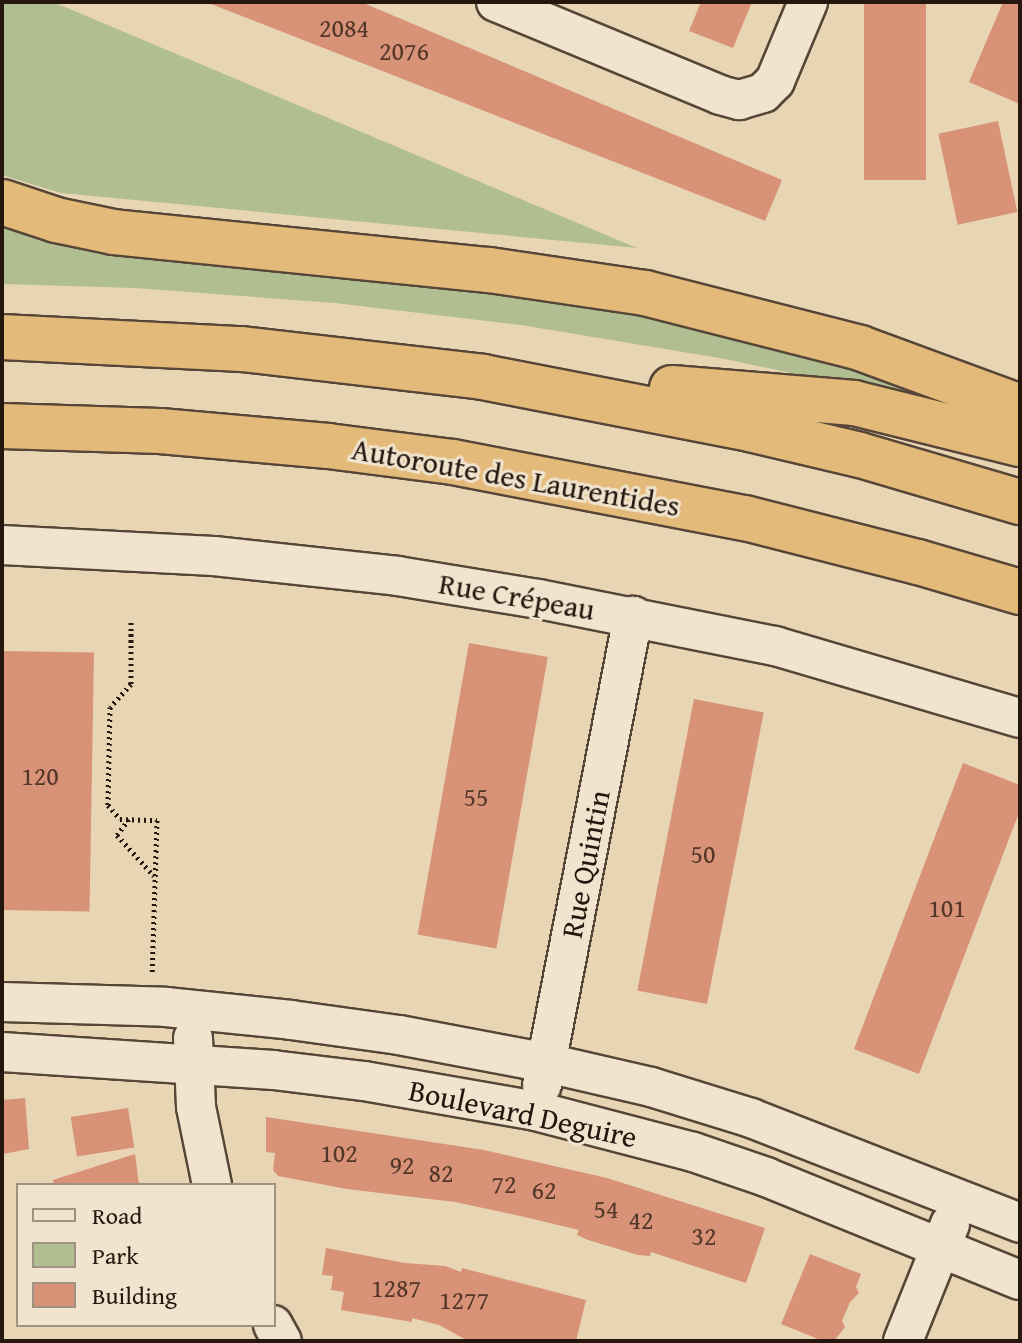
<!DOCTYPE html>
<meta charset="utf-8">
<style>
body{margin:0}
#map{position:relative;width:1022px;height:1343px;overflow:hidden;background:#e8d5b3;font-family:"Gentium Book Plus",serif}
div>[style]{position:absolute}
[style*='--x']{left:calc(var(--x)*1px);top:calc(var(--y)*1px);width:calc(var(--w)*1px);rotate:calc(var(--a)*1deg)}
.green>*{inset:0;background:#b0be91}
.building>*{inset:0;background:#d79278;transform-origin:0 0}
.path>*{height:5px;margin-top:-2.5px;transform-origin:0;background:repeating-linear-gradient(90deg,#25170e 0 2px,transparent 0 6px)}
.roads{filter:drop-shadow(2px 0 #564637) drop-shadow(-2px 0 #564637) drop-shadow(0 2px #564637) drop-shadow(0 -2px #564637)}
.minor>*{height:38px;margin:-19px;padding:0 19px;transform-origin:19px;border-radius:19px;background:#f0e4ce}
.highway>*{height:44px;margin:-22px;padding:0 22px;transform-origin:22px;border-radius:22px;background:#e4ba7a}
span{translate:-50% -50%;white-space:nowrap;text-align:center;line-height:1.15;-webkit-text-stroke:6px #f0e4ce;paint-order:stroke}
.number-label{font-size:26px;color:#523628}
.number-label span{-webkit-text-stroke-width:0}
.street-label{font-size:30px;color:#25170e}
.frame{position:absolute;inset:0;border:4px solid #25170e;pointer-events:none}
.legend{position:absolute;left:16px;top:1183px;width:260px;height:144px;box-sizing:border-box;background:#f0e4ce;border:2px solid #9f9281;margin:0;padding:10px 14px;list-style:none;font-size:24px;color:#25170e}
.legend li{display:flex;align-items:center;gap:16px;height:40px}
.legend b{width:40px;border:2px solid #9f9281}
</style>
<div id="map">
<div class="green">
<i style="clip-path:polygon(2px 2px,53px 2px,637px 248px,61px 193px,2px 175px)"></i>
<i style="clip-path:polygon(2px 216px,486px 278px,924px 381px,918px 400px,725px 359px,521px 325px,335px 303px,135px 288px,2px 284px)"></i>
</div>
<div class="building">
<i style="clip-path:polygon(206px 2px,361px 2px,782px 180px,765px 221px)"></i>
<i style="clip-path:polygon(701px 2px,752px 2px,733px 48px,689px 31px)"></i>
<i style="left:864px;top:2px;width:62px;height:178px"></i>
<i style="clip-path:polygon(1003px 2px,1020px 2px,1020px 104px,969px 82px)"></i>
<i style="left:998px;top:121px;width:93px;height:61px;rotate:78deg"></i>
<i style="left:469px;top:643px;width:80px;height:296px;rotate:10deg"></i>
<i style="left:2px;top:651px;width:92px;height:259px;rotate:1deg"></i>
<i style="left:694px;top:699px;width:71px;height:297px;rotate:11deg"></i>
<i style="clip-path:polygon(963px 763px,1020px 785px,1020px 810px,919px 1074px,854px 1049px)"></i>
<i style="clip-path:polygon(25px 1098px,29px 1149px,3px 1154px,2px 1100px)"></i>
<i style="left:128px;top:1108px;width:40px;height:58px;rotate:81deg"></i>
<i style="clip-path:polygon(266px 1117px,484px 1150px,607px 1178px,765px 1228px,746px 1283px,651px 1252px,650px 1256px,638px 1255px,588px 1240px,577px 1235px,579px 1230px,516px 1215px,455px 1202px,347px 1189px,278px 1176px,273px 1170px,275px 1153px,266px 1152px)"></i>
<i style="clip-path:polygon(135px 1154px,139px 1185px,54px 1185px,53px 1180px)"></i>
<i style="clip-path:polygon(326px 1248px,405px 1263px,445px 1266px,461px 1272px,462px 1268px,586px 1300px,576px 1341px,468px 1341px,439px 1325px,412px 1318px,412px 1322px,341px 1310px,344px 1292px,331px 1290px,333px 1276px,322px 1275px)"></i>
<i style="clip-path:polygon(810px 1254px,861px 1274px,856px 1287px,859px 1293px,850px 1302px,842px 1321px,845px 1327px,834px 1341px,823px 1341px,781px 1324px)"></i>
</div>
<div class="path">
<i style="--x:131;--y:622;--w:62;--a:90"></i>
<i style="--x:131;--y:684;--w:31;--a:132"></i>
<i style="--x:110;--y:707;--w:98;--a:91.2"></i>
<i style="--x:108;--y:805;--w:18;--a:49"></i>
<i style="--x:120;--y:819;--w:37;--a:2"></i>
<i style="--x:157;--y:820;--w:155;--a:91.8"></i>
<i style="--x:129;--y:819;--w:20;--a:127"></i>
<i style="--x:117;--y:835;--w:55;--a:47.9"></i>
</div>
<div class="roads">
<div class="minor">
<i style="--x:496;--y:2;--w:243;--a:22.5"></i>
<i style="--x:720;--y:95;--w:20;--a:15"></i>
<i style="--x:739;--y:100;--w:25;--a:-16"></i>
<i style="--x:763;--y:93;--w:17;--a:-45"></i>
<i style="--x:775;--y:81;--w:86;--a:-67.3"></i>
<i style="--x:2;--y:545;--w:212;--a:3"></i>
<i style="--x:214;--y:556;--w:185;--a:6.2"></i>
<i style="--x:398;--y:576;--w:143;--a:9.3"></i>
<i style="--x:539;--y:599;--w:241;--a:11.3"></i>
<i style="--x:775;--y:646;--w:255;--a:16.4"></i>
<i style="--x:2;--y:1002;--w:164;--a:1.7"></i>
<i style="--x:166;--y:1007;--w:126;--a:5.9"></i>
<i style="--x:291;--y:1020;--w:109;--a:7.9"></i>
<i style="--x:399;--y:1035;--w:151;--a:10.7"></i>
<i style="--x:547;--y:1063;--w:107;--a:13"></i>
<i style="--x:651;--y:1087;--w:105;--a:17.2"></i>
<i style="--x:751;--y:1118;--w:289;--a:21.3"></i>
<i style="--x:193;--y:1038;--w:69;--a:87.5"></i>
<i style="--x:196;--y:1107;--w:80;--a:78.4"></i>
<i style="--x:2;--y:1052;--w:272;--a:3.8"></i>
<i style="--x:273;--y:1070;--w:92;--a:6.9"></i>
<i style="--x:364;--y:1081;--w:175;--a:9.9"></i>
<i style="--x:536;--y:1111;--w:162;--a:14.6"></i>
<i style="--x:693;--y:1152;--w:77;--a:18.9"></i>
<i style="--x:766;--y:1177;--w:274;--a:22.1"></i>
<i style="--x:542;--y:1085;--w:478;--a:-79"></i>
<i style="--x:273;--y:1325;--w:18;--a:61"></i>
<i style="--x:903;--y:1341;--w:126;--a:-68.1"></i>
</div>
<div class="highway">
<i style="--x:2;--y:202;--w:57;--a:18.4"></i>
<i style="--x:56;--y:220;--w:59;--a:11.7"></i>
<i style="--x:114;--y:232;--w:377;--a:5.8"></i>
<i style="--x:489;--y:270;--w:158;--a:8.4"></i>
<i style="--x:645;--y:293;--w:222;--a:14.3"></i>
<i style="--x:860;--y:348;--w:171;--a:20.2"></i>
<i style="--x:2;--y:337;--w:240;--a:2.9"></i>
<i style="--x:242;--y:349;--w:243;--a:6.6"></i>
<i style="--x:483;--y:377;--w:272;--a:11"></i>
<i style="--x:750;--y:429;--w:113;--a:13.3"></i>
<i style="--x:860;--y:455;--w:167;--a:16.4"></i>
<i style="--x:672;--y:388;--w:183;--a:4.7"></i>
<i style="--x:854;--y:403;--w:171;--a:13.9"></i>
<i style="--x:2;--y:426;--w:158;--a:1.8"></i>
<i style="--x:160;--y:431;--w:169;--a:5.1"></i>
<i style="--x:328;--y:446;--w:126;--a:7.3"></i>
<i style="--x:453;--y:462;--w:297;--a:10.9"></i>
<i style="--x:745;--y:518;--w:179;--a:14.3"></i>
<i style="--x:918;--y:562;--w:106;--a:16.4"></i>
</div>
</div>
<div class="number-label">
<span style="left:344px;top:28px">2084</span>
<span style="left:404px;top:51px">2076</span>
<span style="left:40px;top:776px">120</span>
<span style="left:476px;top:797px">55</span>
<span style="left:703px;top:854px">50</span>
<span style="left:947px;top:908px">101</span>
<span style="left:339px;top:1153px">102</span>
<span style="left:402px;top:1165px">92</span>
<span style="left:441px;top:1173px">82</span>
<span style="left:504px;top:1184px">72</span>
<span style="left:544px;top:1190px">62</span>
<span style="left:606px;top:1209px">54</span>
<span style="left:641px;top:1220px">42</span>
<span style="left:704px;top:1236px">32</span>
<span style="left:396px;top:1288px">1287</span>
<span style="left:464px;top:1300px">1277</span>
</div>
<div class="street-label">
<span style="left:516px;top:477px;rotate:10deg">Autoroute des Laurentides</span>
<span style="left:517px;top:596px;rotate:10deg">Rue Crépeau</span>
<span style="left:585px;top:864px;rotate:-79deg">Rue Quintin</span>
<span style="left:523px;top:1113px;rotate:12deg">Boulevard Deguire</span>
</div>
<div class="frame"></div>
<ul class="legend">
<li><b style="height:10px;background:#f0e4ce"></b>Road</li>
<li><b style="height:22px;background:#b0be91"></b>Park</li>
<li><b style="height:22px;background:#d79278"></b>Building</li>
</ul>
</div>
